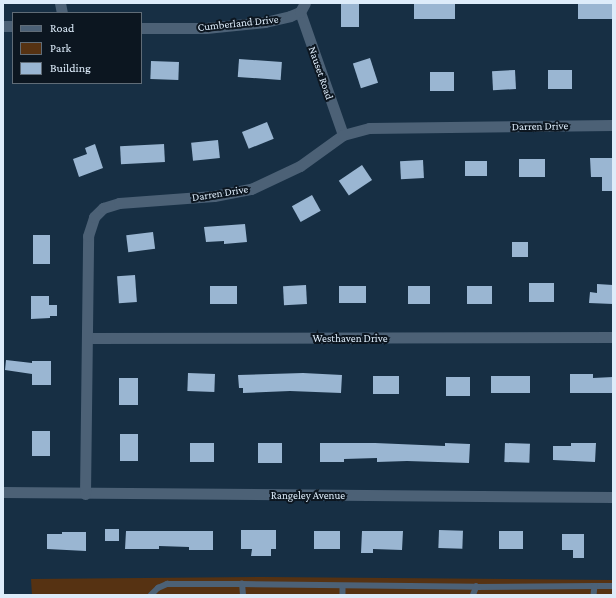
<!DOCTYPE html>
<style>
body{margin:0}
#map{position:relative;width:616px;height:598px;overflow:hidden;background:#172f44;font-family:"Crimson Pro",serif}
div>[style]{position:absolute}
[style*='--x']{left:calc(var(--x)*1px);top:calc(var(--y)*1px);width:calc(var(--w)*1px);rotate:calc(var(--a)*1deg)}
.green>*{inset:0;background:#563212}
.building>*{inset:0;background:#9ab6d2;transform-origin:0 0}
.lane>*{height:5.5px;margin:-2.75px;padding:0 2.75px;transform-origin:2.75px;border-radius:2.75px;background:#4c6176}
.street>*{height:11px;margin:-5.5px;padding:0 5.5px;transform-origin:5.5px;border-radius:5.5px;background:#4c6176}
span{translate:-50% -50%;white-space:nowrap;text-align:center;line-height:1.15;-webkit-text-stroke:4px #0c1620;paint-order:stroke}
.street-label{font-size:11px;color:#ddecfa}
.frame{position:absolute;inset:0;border:4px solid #ddecfa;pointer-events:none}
.legend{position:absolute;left:12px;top:12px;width:130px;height:72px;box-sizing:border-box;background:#0c1620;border:1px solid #606c77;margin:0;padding:5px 7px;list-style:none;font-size:12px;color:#ddecfa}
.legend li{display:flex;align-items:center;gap:8px;height:20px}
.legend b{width:20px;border:1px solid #606c77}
</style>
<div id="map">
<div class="green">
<i style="clip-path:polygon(265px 577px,613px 580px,613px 595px,32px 595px,31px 579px)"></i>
</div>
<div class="building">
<i style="left:341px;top:3px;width:18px;height:24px"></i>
<i style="left:414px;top:3px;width:41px;height:16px"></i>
<i style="left:578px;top:3px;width:35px;height:16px"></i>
<i style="left:370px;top:58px;width:26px;height:18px;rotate:72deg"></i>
<i style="left:239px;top:59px;width:43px;height:18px;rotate:4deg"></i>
<i style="left:151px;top:61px;width:28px;height:18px;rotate:2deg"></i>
<i style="left:515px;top:70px;width:19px;height:23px;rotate:87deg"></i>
<i style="left:548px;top:70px;width:24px;height:19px"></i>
<i style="left:430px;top:72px;width:24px;height:19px"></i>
<i style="left:267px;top:122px;width:18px;height:27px;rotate:68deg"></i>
<i style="left:218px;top:140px;width:18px;height:27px;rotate:84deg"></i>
<i style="clip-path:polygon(95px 144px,103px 168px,79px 177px,73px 159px,87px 154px,85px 148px)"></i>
<i style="left:164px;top:144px;width:18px;height:44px;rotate:87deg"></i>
<i style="clip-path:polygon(590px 158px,613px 158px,613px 191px,602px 191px,602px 177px,591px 177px)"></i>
<i style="left:519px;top:159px;width:26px;height:18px"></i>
<i style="left:423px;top:160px;width:18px;height:23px;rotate:87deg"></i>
<i style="left:465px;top:161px;width:22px;height:15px"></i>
<i style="left:362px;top:165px;width:18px;height:28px;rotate:56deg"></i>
<i style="left:312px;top:195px;width:18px;height:23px;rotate:61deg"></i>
<i style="clip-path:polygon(245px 224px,247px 242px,224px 244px,224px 241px,206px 242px,204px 227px)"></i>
<i style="left:153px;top:232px;width:17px;height:27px;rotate:83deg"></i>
<i style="left:33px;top:235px;width:17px;height:29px"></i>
<i style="left:512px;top:242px;width:16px;height:15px"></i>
<i style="left:135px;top:275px;width:27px;height:18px;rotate:86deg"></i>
<i style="left:529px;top:283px;width:25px;height:19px"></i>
<i style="clip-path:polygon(597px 284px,613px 285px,613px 304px,589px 303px,590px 292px,597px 293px)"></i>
<i style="left:306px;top:285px;width:19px;height:23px;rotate:87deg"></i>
<i style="left:210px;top:286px;width:27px;height:18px"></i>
<i style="left:366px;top:286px;width:17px;height:27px;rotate:90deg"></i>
<i style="left:408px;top:286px;width:22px;height:18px"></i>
<i style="left:467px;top:286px;width:25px;height:18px"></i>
<i style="clip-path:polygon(31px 296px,49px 296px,49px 305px,57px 305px,57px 316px,50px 316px,50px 318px,31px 319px)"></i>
<i style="clip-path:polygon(6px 360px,32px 363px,32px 361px,51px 361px,51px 385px,32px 385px,32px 374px,5px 370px)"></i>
<i style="left:188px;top:373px;width:27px;height:18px;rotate:2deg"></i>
<i style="clip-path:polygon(303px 373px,342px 375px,341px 393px,290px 391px,243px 393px,243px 388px,239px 388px,238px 375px)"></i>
<i style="clip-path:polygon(570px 374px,593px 374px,593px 378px,613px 377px,613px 393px,570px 393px)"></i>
<i style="left:373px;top:376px;width:26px;height:18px"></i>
<i style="left:530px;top:376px;width:17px;height:39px;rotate:90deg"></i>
<i style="left:446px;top:377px;width:24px;height:19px"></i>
<i style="left:119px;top:378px;width:19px;height:27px"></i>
<i style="left:32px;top:431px;width:18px;height:25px"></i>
<i style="left:120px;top:434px;width:18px;height:27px"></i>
<i style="left:190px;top:443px;width:24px;height:19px"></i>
<i style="left:258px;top:443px;width:24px;height:20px"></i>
<i style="clip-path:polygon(320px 443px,375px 443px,445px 446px,445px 443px,470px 444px,469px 463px,407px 461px,377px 462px,377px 458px,344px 459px,344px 462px,320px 462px)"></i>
<i style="left:505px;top:443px;width:25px;height:19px;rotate:2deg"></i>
<i style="clip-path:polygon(571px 443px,596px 443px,595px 462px,553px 460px,553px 446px,571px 446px)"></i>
<i style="left:105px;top:529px;width:14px;height:12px"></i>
<i style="clip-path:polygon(241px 530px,276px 530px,276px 549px,271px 549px,271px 556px,251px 556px,252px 549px,241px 549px)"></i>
<i style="left:439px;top:530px;width:24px;height:18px;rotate:2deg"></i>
<i style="clip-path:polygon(126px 531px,213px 531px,213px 550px,189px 550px,189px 547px,159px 546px,159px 549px,125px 549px)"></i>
<i style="left:314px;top:531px;width:26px;height:18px"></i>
<i style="clip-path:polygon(362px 531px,403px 531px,402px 550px,373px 549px,373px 553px,361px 553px)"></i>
<i style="left:499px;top:531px;width:24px;height:18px"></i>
<i style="clip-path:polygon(62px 532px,86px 532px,86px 551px,47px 549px,47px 534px,62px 534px)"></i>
<i style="clip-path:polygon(562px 534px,584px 534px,584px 558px,573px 558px,573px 550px,562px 550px)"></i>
</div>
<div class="lane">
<i style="--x:343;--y:586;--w:9;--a:90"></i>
<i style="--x:595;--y:586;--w:18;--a:0"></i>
<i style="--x:151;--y:595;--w:10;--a:-45"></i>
<i style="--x:158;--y:588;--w:10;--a:-24"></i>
<i style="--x:167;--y:584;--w:75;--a:0"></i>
<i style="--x:243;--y:595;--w:11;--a:-95"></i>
<i style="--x:242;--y:584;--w:234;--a:0.7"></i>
<i style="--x:476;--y:587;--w:119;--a:-0.5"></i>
<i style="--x:595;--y:586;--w:9;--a:96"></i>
<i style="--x:473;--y:595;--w:9;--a:-69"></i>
</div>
<div class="street">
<i style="--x:60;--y:3;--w:10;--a:79"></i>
<i style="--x:300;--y:12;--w:130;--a:70.7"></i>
<i style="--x:3;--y:26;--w:10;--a:0"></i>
<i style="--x:141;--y:28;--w:65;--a:0"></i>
<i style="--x:206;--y:28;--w:59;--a:-5.8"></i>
<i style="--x:265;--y:22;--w:26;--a:-13"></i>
<i style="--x:290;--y:16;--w:11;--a:-22"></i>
<i style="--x:300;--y:12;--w:10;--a:-61"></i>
<i style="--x:87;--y:338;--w:526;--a:-0.11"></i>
<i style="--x:3;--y:492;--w:610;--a:0.47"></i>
<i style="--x:85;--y:494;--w:258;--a:-89.3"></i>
<i style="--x:88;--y:236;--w:20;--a:-72"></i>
<i style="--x:94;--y:217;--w:13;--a:-45"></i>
<i style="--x:103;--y:208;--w:17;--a:-17"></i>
<i style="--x:119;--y:203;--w:95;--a:-4.2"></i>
<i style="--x:214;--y:196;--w:38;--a:-11"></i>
<i style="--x:251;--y:189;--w:54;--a:-25.1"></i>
<i style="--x:300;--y:166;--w:53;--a:-35.8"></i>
<i style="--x:343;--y:135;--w:27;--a:-15"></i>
<i style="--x:369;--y:128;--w:244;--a:-0.7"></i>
</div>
<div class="street-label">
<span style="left:238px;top:23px;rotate:-6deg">Cumberland Drive</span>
<span style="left:321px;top:73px;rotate:71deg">Nauset Road</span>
<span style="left:540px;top:126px;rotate:-1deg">Darren Drive</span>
<span style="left:220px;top:193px;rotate:-9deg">Darren Drive</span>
<span style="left:350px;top:338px">Westhaven Drive</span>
<span style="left:308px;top:495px">Rangeley Avenue</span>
</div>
<div class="frame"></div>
<ul class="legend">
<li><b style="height:5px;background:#4c6176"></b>Road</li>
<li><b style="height:11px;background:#563212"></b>Park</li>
<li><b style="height:11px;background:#9ab6d2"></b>Building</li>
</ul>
</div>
